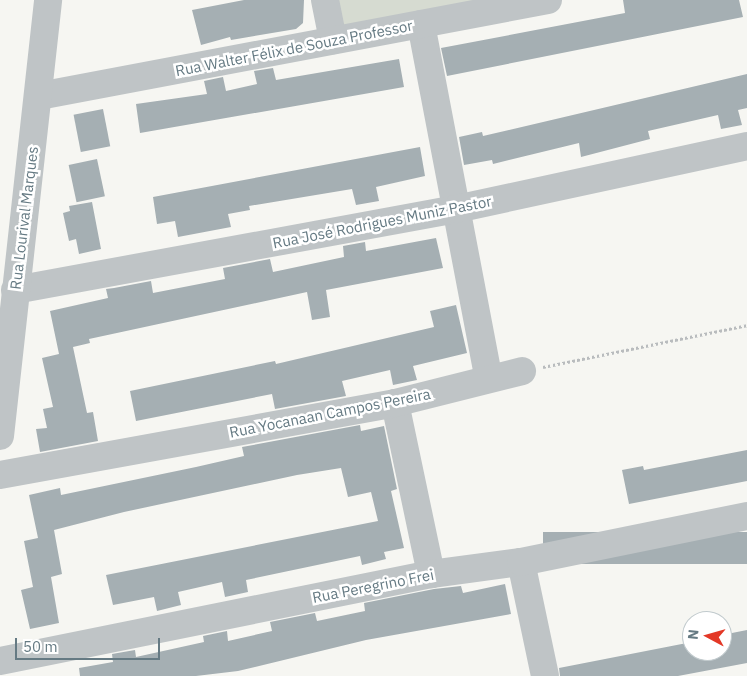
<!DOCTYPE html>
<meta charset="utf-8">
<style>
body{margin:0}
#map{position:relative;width:747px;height:676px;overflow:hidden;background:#f6f6f2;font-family:"IBM Plex Sans",sans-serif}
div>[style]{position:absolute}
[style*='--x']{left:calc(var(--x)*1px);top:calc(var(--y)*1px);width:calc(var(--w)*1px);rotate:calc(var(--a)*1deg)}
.green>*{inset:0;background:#d6dbd1}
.building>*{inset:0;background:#a5afb3;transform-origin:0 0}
.path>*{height:3px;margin-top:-1.5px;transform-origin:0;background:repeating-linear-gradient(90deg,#b9bcbe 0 2.5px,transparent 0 5px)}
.minor>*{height:28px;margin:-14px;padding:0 14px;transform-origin:14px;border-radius:14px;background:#bfc4c6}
span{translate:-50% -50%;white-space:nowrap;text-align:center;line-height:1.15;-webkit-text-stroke:5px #fff;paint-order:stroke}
.street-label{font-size:15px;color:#657a83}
.north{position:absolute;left:682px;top:611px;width:50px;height:50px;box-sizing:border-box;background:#fff;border:1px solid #c1cacd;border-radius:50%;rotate:276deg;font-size:14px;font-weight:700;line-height:20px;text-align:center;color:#657a83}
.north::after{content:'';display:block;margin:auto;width:18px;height:22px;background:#e33826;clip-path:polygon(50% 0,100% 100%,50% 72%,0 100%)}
.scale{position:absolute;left:15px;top:638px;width:145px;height:22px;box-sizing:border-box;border:2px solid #657a83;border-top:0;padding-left:6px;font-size:15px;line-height:18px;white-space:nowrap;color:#657a83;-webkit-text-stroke:4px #fff;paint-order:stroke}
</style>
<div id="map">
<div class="green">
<i style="clip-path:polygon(337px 0,485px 0,344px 29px)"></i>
</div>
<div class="building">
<i style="clip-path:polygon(244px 0,304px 0,303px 23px,296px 29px,231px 40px,230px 37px,201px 45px,192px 10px)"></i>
<i style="clip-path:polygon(623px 0,739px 0,743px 17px,447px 76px,441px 48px,625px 13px)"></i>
<i style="clip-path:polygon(399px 59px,404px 87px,140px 133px,136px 104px,207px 94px,204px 81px,223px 77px,226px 91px,257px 84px,254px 71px,273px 68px,276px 80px)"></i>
<i style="clip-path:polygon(747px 74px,747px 108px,738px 110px,742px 125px,721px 129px,718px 115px,648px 131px,650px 139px,581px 157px,579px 143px,493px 164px,492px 160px,464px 165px,459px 137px,482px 132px,483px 136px)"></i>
<i style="left:103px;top:109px;width:38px;height:30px;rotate:79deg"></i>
<i style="clip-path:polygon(420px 147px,425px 176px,376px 187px,379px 201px,356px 205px,352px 189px,249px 206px,250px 210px,228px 214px,231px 227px,178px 237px,175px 221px,157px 224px,153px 197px)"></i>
<i style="left:97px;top:159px;width:38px;height:29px;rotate:78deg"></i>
<i style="clip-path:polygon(92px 202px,101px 249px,79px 254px,76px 239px,69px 241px,63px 213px,70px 211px,69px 206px)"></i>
<i style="clip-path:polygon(436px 238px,443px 268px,326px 290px,330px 317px,312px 320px,307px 292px,89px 339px,90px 343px,73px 347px,87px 413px,93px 412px,98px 441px,40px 452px,36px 429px,47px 428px,43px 409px,53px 407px,42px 358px,59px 354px,50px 311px,108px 298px,106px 289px,114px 288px,151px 281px,153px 293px,225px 279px,223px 268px,270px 259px,273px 272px,344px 257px,343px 246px,365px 242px,366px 251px)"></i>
<i style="clip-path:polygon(456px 305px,467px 353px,413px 366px,417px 380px,393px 385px,390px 370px,342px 381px,346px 396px,275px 409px,272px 394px,136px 421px,130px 391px,275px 361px,276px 364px,434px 327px,430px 311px)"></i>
<i style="clip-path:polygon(360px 425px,361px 431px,384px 426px,397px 489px,391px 491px,404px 548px,384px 552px,386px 559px,362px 565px,360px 556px,246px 580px,248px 592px,225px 597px,222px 582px,178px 592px,181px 605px,157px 611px,154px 597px,113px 605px,106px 575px,378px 521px,371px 492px,348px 497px,341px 468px,297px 475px,124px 512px,54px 530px,62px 574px,51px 577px,59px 623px,30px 629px,21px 590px,33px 587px,24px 541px,38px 538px,29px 495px,60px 488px,61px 495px,196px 467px,244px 456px,242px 447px)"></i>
<i style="clip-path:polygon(747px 450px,747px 481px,629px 504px,622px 470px,643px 466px,644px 470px)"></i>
<i style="left:747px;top:532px;width:32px;height:204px;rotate:90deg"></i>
<i style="clip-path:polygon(505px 584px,511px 614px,366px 640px,238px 671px,196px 676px,80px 676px,79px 668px,113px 662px,112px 654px,135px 650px,136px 657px,204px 642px,203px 636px,227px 631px,228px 641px,272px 631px,270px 622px,315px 613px,317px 621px,365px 611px,364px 603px,434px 589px,461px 586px,463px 593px)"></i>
<i style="clip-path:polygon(747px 630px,747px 663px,678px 676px,560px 676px,559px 668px,692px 642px,692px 651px,722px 651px,722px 635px)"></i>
</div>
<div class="path">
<i style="--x:543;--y:367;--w:208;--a:-11.6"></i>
</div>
<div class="minor">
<i style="--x:325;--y:0;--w:41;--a:78.7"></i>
<i style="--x:421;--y:24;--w:361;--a:79.2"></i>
<i style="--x:39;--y:96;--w:518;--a:-10.68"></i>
<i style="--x:15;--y:290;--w:448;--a:-10.4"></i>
<i style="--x:456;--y:209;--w:298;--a:-12.2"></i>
<i style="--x:395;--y:403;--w:175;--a:78.1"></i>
<i style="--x:0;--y:436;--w:439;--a:-83.7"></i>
<i style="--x:0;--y:475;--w:402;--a:-10.3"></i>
<i style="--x:395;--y:403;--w:131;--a:-14.1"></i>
<i style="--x:521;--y:562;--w:116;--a:78.1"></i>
<i style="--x:0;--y:661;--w:440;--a:-11.4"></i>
<i style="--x:431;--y:574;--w:91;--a:-7.6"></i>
<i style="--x:521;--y:562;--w:231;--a:-11.5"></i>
</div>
<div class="street-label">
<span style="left:294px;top:48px;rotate:-11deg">Rua Walter Félix de Souza Professor</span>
<span style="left:24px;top:218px;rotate:-83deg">Rua Lourival Marques</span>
<span style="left:382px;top:222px;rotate:-11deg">Rua José Rodrigues Muniz Pastor</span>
<span style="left:330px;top:413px;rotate:-11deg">Rua Yocanaan Campos Pereira</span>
<span style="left:373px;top:586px;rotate:-11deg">Rua Peregrino Frei</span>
</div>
<div class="north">N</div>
<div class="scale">50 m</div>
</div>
